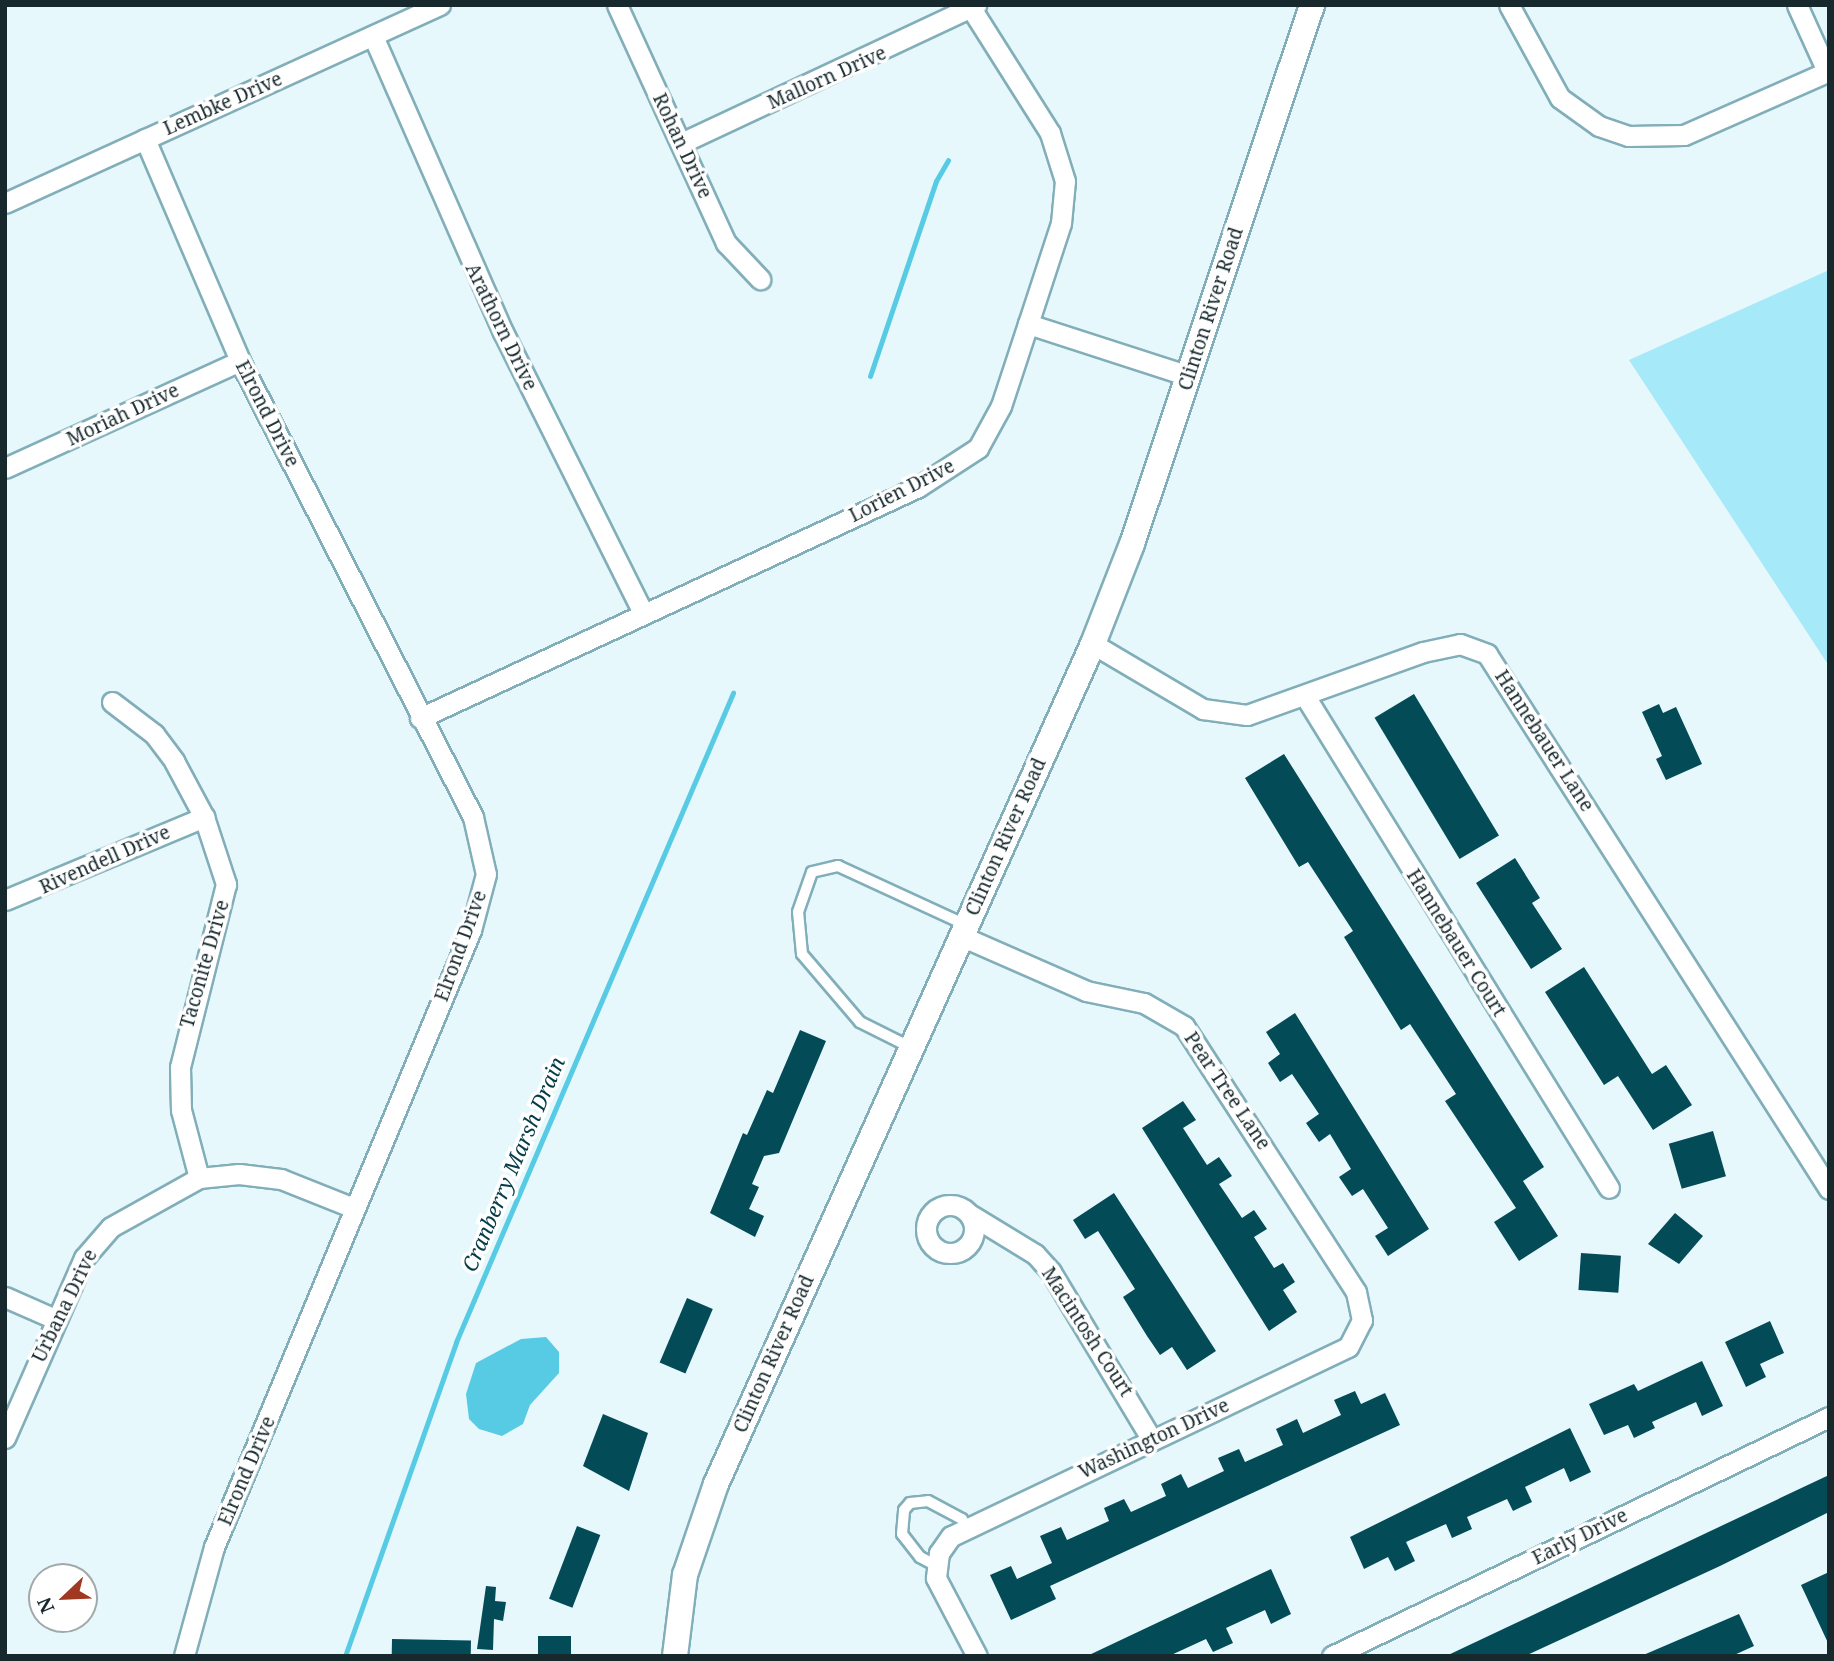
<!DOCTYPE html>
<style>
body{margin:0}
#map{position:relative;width:1834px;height:1661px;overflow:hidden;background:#e6f8fc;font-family:"Noto Serif",serif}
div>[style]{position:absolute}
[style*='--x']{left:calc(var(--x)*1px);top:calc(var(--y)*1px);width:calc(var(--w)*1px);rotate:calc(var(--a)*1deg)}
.green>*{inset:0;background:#a6e9f9}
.water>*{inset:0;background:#57cbe4}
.stream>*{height:5px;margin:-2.5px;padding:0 2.5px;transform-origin:2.5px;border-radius:2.5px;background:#57cbe4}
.building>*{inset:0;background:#034b57;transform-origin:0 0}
.roads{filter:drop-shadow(2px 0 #81aeb9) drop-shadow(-2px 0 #81aeb9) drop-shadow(0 2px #81aeb9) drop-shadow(0 -2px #81aeb9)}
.service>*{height:10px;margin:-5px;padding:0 5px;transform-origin:5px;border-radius:5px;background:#fff}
.minor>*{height:19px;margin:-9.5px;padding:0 9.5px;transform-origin:9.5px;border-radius:9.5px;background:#fff}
.minor>.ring{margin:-9.5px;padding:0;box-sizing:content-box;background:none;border:19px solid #fff;border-radius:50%}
.tertiary>*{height:24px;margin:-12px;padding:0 12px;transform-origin:12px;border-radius:12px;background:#fff}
span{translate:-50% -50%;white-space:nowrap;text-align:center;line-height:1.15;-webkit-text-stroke:7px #fff;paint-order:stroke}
.street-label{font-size:19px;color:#17292d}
.water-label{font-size:21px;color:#053c47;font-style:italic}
.frame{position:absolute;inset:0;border:7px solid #17292d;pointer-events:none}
.north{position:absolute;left:28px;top:1563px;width:70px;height:70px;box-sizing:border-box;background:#fff;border:2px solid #a2a9ab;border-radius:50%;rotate:247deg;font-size:19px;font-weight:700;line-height:28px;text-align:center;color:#17292d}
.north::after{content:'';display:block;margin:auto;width:24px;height:32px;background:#a13821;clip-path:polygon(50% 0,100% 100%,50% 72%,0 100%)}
</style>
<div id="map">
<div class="green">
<i style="clip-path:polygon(1829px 270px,1829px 666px,1629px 360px)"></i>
</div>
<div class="water">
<i style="clip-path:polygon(546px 1337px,559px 1352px,559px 1373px,530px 1405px,523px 1424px,502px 1436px,479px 1429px,469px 1419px,466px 1394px,476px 1363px,521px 1339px)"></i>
</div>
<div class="stream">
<i style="--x:870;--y:376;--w:206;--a:-71.3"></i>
<i style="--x:936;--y:181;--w:24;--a:-60"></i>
<i style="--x:345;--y:1656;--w:333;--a:-70.5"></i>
<i style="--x:456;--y:1342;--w:706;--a:-66.89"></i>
</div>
<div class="building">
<i style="left:1414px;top:694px;width:165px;height:46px;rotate:59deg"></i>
<i style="clip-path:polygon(1659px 704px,1663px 713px,1676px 707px,1702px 764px,1666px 780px,1656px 759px,1662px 756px,1642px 712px)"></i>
<i style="clip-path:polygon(1284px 754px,1544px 1167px,1523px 1181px,1558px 1236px,1519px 1261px,1494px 1222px,1516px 1208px,1445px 1101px,1456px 1094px,1410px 1024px,1401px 1030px,1344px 937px,1353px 931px,1308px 862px,1299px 867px,1245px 778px)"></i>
<i style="clip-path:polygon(1515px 858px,1540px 898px,1532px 903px,1562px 949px,1531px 969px,1476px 883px)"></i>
<i style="clip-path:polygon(1584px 967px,1652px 1074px,1666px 1065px,1692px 1105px,1653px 1130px,1618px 1076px,1604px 1085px,1545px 992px)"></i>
<i style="clip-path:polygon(1295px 1013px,1429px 1229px,1388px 1256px,1375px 1236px,1388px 1228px,1363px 1189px,1352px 1196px,1339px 1177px,1351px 1169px,1330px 1134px,1319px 1142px,1306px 1123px,1319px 1114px,1292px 1074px,1280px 1082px,1268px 1063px,1280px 1054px,1266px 1032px)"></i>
<i style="clip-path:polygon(800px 1030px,826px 1041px,779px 1153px,764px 1156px,752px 1184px,759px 1187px,749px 1209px,764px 1216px,755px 1237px,710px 1213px,743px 1133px,747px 1135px,767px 1090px,773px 1093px)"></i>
<i style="clip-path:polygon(1183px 1101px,1196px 1120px,1183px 1128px,1207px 1165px,1219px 1157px,1232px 1176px,1219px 1184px,1242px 1218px,1254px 1210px,1267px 1229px,1254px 1237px,1274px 1268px,1283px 1263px,1295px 1282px,1283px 1290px,1297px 1312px,1269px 1331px,1142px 1128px)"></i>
<i style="left:1713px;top:1131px;width:47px;height:46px;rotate:74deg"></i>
<i style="clip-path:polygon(1114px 1193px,1216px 1351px,1187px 1370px,1172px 1347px,1160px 1355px,1147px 1336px,1123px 1297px,1135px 1289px,1098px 1231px,1085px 1239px,1073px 1220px)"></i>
<i style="clip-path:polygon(1675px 1213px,1703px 1236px,1679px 1264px,1648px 1244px)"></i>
<i style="left:1581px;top:1253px;width:40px;height:37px;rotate:4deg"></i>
<i style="left:687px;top:1298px;width:28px;height:70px;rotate:23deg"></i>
<i style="clip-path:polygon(1770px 1321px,1784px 1353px,1760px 1364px,1766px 1377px,1746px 1387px,1725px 1342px)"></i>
<i style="clip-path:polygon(1702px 1361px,1723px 1406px,1702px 1416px,1696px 1402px,1652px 1422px,1655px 1428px,1634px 1438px,1628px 1425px,1604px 1435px,1589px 1404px,1634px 1384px,1638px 1391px)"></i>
<i style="clip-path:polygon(1355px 1391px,1361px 1404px,1385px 1393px,1400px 1425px,1050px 1586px,1056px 1599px,1011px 1620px,990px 1575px,1011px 1566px,1017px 1579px,1052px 1563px,1040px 1536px,1061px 1527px,1067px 1540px,1109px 1521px,1104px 1508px,1124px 1499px,1131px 1512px,1166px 1496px,1161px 1484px,1181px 1474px,1188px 1488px,1224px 1471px,1218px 1458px,1239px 1449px,1245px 1462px,1283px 1445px,1276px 1429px,1297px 1419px,1303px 1433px,1341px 1415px,1334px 1400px)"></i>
<i style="clip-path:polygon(603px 1414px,648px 1433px,629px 1491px,583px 1466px)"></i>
<i style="clip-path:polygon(1570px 1428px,1591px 1472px,1570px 1482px,1564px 1468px,1525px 1487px,1532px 1502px,1513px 1511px,1507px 1499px,1467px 1517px,1472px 1529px,1452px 1538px,1446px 1524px,1406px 1542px,1415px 1561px,1395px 1571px,1388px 1557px,1364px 1569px,1350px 1537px)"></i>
<i style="clip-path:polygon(1829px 1475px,1829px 1512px,1720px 1566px,1525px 1656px,1446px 1656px)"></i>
<i style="left:577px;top:1526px;width:25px;height:78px;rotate:21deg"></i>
<i style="clip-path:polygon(1271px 1569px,1291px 1614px,1271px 1624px,1265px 1610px,1226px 1628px,1233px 1643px,1213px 1652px,1206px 1639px,1169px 1656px,1087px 1656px)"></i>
<i style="clip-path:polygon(1829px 1572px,1829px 1645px,1801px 1585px)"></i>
<i style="clip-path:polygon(486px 1586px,496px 1587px,495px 1601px,506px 1602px,503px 1621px,494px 1619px,493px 1650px,477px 1649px)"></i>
<i style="clip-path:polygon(1739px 1614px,1754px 1646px,1732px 1656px,1641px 1656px)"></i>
<i style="left:538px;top:1636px;width:33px;height:20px"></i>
<i style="left:392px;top:1639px;width:79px;height:17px;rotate:1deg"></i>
</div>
<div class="roads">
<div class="service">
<i style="--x:910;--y:1047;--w:56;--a:-153.4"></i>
<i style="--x:860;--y:1022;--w:89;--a:-130.5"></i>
<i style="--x:802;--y:954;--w:42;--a:-95.4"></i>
<i style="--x:798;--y:912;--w:42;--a:-70.7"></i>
<i style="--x:812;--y:872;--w:27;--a:-13"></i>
<i style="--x:838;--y:866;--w:141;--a:24.7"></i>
<i style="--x:935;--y:1565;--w:17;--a:-152"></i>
<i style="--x:920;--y:1557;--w:29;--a:-128"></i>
<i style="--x:902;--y:1534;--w:24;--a:-85"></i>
<i style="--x:904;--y:1510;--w:9;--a:-49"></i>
<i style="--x:910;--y:1503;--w:18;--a:-6"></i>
<i style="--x:928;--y:1501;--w:38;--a:28"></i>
<i style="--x:962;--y:1519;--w:9;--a:63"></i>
</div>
<div class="minor">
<i style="--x:617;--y:5;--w:262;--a:65.4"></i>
<i style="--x:726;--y:243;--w:50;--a:46.6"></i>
<i style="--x:1509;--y:5;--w:106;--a:61.3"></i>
<i style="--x:1560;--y:98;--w:48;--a:35.7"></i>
<i style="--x:1599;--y:126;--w:31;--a:19"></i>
<i style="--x:1628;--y:136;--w:56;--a:-1"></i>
<i style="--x:1684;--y:135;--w:158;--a:-23.8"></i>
<i style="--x:1797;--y:5;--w:72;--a:65.6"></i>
<i style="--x:373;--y:36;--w:323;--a:66.3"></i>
<i style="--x:503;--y:332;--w:314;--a:63.5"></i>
<i style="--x:145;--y:139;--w:241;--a:66.8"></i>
<i style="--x:240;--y:361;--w:512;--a:62.93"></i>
<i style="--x:473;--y:817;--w:58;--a:77.2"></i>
<i style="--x:486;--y:874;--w:58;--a:105"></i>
<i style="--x:471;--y:930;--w:668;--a:112.61"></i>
<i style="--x:214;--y:1547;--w:113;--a:105.4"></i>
<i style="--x:681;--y:143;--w:326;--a:-25.1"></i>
<i style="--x:5;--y:203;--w:478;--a:-24.5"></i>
<i style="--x:1028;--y:324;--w:169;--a:17.9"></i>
<i style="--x:5;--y:468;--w:258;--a:-24.5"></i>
<i style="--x:1093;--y:644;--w:128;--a:30.6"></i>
<i style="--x:1203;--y:709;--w:44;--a:7.8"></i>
<i style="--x:1247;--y:715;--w:187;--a:-19.7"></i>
<i style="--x:1423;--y:652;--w:38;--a:-12"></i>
<i style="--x:1460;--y:644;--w:29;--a:20"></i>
<i style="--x:1487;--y:654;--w:635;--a:57.41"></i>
<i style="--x:1305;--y:696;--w:578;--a:58.29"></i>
<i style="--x:112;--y:702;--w:53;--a:37.3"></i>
<i style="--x:154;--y:734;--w:34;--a:53"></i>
<i style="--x:174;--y:761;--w:64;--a:61.8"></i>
<i style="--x:204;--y:817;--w:71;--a:71.8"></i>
<i style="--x:226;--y:884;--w:189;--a:104.1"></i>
<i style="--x:180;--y:1067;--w:43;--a:88.7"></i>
<i style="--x:181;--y:1110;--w:70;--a:75.2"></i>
<i style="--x:420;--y:718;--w:549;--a:-24.88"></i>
<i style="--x:918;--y:487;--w:72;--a:-33"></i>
<i style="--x:978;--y:448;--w:48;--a:-61.3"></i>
<i style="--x:1001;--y:406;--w:86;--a:-71.8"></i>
<i style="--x:1028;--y:324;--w:106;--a:-71.9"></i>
<i style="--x:1061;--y:223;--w:42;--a:-84.6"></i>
<i style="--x:1065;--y:181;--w:50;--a:-107.4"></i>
<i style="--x:1050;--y:133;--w:148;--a:-122.3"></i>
<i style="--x:5;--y:900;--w:216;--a:-22.6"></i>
<i style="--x:961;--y:936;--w:137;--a:23.7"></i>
<i style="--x:1086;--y:991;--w:59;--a:11.7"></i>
<i style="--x:1144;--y:1003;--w:46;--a:29.9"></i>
<i style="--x:1184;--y:1026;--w:317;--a:57.1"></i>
<i style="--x:1356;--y:1292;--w:29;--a:78"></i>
<i style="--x:1362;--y:1320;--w:30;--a:117"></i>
<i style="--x:1348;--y:1347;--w:440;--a:154.5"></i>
<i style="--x:951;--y:1536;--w:21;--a:125"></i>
<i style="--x:939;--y:1553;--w:25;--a:97"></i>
<i style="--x:936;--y:1578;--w:88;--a:62.3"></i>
<i class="ring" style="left:926px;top:1205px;width:29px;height:29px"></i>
<i style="--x:971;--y:1215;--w:75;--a:31.4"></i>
<i style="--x:1035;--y:1254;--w:24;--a:48"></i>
<i style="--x:1051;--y:1272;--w:196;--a:59"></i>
<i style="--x:5;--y:1297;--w:55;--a:23.7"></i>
<i style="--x:5;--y:1438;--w:197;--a:-66.3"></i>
<i style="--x:84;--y:1258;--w:41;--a:-48.9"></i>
<i style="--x:111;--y:1227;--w:101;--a:-29.1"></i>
<i style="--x:199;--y:1178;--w:40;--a:-5.7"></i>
<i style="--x:239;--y:1174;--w:42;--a:6.8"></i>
<i style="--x:281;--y:1179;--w:79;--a:21.7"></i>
<i style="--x:1332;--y:1656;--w:551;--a:-25.68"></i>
</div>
<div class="tertiary">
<i style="--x:675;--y:1656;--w:82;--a:-83"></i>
<i style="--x:685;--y:1575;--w:96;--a:-71.2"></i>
<i style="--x:716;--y:1484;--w:921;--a:-65.83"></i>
<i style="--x:1093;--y:644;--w:107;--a:-68.7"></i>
<i style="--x:1132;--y:544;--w:568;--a:-71.53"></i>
</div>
</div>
<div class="street-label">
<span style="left:827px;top:78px;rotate:-24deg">Mallorn Drive</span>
<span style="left:223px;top:104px;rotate:-24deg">Lembke Drive</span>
<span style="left:682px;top:146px;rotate:65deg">Rohan Drive</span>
<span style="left:1211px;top:309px;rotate:-72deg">Clinton River Road</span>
<span style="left:501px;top:327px;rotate:64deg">Arathorn Drive</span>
<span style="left:267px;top:414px;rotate:63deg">Elrond Drive</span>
<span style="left:123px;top:415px;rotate:-25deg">Moriah Drive</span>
<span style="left:902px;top:491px;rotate:-27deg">Lorien Drive</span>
<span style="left:1544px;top:741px;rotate:57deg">Hannebauer Lane</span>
<span style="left:1006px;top:837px;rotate:-66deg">Clinton River Road</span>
<span style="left:105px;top:860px;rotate:-24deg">Rivendell Drive</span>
<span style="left:1456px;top:943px;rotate:58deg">Hannebauer Court</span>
<span style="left:461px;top:946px;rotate:-70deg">Elrond Drive</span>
<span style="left:205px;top:964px;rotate:-74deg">Taconite Drive</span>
<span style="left:1227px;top:1091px;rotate:56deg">Pear Tree Lane</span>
<span style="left:65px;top:1306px;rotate:-64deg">Urbana Drive</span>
<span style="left:1087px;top:1332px;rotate:57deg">Macintosh Court</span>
<span style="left:774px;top:1354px;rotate:-66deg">Clinton River Road</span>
<span style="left:1154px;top:1439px;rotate:-25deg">Washington Drive</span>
<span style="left:247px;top:1471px;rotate:-67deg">Elrond Drive</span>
<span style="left:1580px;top:1537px;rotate:-26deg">Early Drive</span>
</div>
<div class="water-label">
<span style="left:513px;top:1164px;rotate:-67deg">Cranberry Marsh Drain</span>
</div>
<div class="frame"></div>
<div class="north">N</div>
</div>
